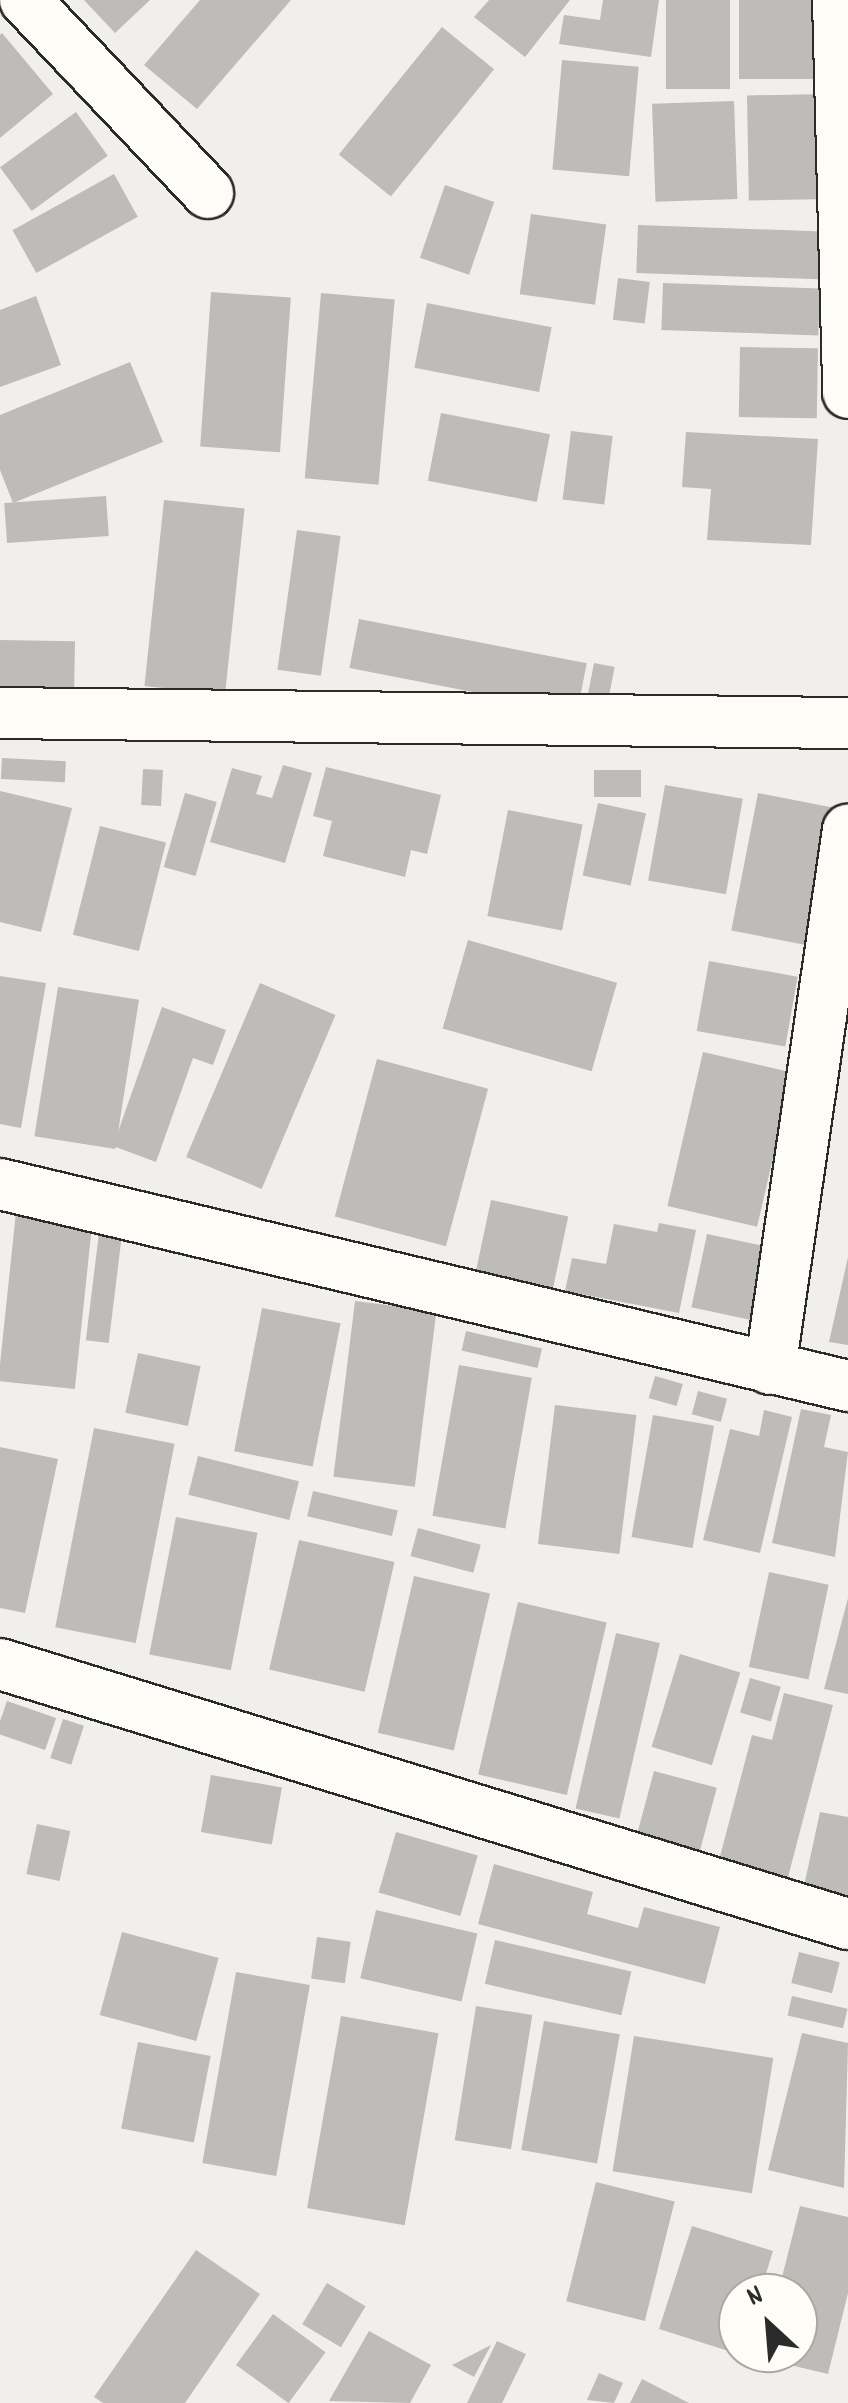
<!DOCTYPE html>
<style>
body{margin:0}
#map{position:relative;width:848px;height:2403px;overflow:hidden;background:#f0efeb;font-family:Dekko,sans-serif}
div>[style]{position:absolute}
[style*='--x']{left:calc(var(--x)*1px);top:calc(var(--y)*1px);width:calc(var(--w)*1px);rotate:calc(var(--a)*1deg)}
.building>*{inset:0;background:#bdbcb8;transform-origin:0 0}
.roads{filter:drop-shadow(2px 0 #2b2b2b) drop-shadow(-2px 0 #2b2b2b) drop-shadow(0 2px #2b2b2b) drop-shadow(0 -2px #2b2b2b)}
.minor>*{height:50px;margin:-25px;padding:0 25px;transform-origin:25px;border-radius:25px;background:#fdfcf7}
span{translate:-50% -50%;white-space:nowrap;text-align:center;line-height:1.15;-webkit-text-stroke:10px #fdfcf7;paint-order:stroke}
.north{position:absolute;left:718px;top:2273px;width:100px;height:100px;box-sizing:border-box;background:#fdfcf7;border:2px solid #a9a8a5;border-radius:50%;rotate:334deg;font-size:28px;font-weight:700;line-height:40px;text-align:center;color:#2b2b2b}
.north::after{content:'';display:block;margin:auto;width:35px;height:45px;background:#2b2b2b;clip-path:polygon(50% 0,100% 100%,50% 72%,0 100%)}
</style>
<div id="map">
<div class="building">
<i style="clip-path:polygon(84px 0,150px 0,115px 33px)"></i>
<i style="clip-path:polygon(200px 0,291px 0,197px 109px,144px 65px)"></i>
<i style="clip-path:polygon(489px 0,570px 0,525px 57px,474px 17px)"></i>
<i style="clip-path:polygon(603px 0,659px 0,651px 57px,559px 44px,564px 15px,600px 20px)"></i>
<i style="left:666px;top:0;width:64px;height:89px"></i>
<i style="left:739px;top:0;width:78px;height:79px"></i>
<i style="left:442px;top:27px;width:67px;height:164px;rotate:39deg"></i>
<i style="clip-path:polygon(2px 33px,53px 94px,0 138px,0 35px)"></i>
<i style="left:562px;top:60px;width:77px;height:110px;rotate:5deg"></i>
<i style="left:828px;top:94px;width:105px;height:81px;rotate:89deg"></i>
<i style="left:734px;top:101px;width:98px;height:82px;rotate:88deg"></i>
<i style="left:76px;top:112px;width:54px;height:94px;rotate:54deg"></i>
<i style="left:114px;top:174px;width:49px;height:116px;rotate:61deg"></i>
<i style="left:445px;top:185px;width:52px;height:77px;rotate:19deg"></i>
<i style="left:531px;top:214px;width:76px;height:81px;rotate:8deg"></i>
<i style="left:638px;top:225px;width:190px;height:48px;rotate:2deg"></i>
<i style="left:618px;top:278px;width:32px;height:42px;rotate:7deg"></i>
<i style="left:663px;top:283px;width:157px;height:47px;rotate:2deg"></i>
<i style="left:211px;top:292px;width:80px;height:155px;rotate:4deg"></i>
<i style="left:321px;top:293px;width:74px;height:186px;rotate:5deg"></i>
<i style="clip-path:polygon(36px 296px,61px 365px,0 387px,0 310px)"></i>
<i style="left:427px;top:303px;width:127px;height:66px;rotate:11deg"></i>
<i style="left:740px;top:347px;width:78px;height:70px;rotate:1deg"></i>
<i style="clip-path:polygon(130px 362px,163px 442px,13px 503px,0 470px,0 415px)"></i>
<i style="left:441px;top:413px;width:111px;height:69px;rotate:11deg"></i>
<i style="left:571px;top:431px;width:42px;height:69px;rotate:7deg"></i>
<i style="clip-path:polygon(686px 432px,818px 439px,811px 545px,707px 540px,711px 489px,682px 487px)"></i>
<i style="left:106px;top:496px;width:40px;height:102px;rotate:86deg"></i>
<i style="left:164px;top:500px;width:81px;height:187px;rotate:6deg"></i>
<i style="left:297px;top:530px;width:44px;height:141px;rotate:8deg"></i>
<i style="left:359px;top:619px;width:232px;height:50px;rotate:11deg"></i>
<i style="left:0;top:640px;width:75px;height:48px;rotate:1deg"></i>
<i style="left:594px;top:663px;width:21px;height:44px;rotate:11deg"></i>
<i style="left:2px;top:758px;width:64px;height:21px;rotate:3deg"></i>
<i style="clip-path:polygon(283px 765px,312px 773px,285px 863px,210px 842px,232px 768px,262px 776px,256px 794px,272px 798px)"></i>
<i style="clip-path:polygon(326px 767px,441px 795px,427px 854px,411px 850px,405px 877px,323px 856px,332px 821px,313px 816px)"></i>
<i style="left:143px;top:769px;width:20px;height:36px;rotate:3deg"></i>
<i style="left:594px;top:770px;width:47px;height:27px"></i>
<i style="left:665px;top:785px;width:79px;height:97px;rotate:10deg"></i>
<i style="clip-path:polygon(0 791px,72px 808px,41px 932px,0 922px)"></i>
<i style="left:185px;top:793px;width:33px;height:77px;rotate:16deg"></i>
<i style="left:758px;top:793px;width:81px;height:140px;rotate:11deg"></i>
<i style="left:598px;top:803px;width:49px;height:74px;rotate:12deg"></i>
<i style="left:508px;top:810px;width:76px;height:108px;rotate:11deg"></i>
<i style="left:100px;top:826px;width:68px;height:112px;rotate:14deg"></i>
<i style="left:468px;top:940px;width:155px;height:92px;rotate:16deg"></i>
<i style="left:709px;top:961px;width:90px;height:71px;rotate:10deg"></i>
<i style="clip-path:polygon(0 976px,46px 983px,21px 1128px,0 1124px)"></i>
<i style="left:260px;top:983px;width:82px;height:189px;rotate:23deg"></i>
<i style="left:58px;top:987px;width:82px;height:151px;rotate:9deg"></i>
<i style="clip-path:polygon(162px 1007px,226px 1030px,213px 1065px,193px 1058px,156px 1162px,113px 1146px)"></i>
<i style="left:703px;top:1052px;width:92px;height:158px;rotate:13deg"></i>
<i style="left:377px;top:1059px;width:115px;height:163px;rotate:15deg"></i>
<i style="left:491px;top:1200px;width:79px;height:79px;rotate:12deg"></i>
<i style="left:16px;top:1212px;width:77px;height:170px;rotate:6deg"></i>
<i style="clip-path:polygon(659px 1223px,696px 1230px,679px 1313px,565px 1291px,572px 1258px,606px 1264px,614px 1224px,657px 1232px)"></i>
<i style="left:99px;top:1233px;width:23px;height:108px;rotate:7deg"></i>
<i style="left:707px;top:1234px;width:73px;height:75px;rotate:12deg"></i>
<i style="clip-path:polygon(848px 1257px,848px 1345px,829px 1342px)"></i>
<i style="left:355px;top:1301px;width:82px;height:177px;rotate:7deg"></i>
<i style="left:262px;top:1308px;width:80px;height:146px;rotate:11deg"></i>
<i style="left:466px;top:1331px;width:78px;height:20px;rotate:13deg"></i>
<i style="left:138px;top:1353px;width:64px;height:61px;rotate:12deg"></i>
<i style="left:459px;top:1365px;width:74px;height:153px;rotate:10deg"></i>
<i style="left:655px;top:1376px;width:29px;height:23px;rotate:16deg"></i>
<i style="left:698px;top:1391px;width:30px;height:24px;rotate:15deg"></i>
<i style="left:555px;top:1405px;width:82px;height:140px;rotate:7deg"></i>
<i style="clip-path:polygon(801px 1409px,831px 1415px,824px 1447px,848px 1452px,835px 1557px,772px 1543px)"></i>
<i style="clip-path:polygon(764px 1410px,792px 1417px,760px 1553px,703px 1540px,730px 1429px,759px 1436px)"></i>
<i style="left:653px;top:1415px;width:62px;height:124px;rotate:10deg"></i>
<i style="left:94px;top:1428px;width:82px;height:203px;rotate:11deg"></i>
<i style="clip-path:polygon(0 1447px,58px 1459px,25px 1613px,0 1608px)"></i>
<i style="left:198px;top:1456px;width:104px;height:40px;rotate:14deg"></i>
<i style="left:313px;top:1491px;width:87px;height:26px;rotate:13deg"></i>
<i style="left:176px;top:1517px;width:83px;height:140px;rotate:11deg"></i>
<i style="left:418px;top:1528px;width:65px;height:29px;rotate:15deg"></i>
<i style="left:299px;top:1540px;width:98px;height:133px;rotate:13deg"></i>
<i style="left:769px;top:1572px;width:61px;height:97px;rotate:12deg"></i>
<i style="left:414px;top:1576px;width:78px;height:161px;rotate:13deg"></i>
<i style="clip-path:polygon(848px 1598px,848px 1694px,824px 1689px)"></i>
<i style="left:518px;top:1602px;width:91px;height:177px;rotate:13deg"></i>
<i style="left:616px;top:1633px;width:45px;height:180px;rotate:13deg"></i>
<i style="left:680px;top:1654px;width:63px;height:97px;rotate:17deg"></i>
<i style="left:750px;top:1678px;width:32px;height:36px;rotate:16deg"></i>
<i style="clip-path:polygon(784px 1693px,833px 1705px,787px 1881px,718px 1864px,752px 1735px,772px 1740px)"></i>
<i style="left:7px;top:1701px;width:52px;height:34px;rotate:19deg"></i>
<i style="left:63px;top:1719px;width:22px;height:41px;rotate:18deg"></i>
<i style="left:654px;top:1771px;width:65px;height:66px;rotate:15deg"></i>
<i style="left:211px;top:1775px;width:72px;height:58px;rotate:10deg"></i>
<i style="clip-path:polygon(820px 1812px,848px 1817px,848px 1895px,804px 1886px)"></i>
<i style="left:37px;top:1824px;width:34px;height:51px;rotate:12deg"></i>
<i style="left:396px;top:1832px;width:85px;height:63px;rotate:16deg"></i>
<i style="clip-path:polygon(494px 1864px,593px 1892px,587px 1914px,638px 1928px,644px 1907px,720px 1927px,705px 1984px,478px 1924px)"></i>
<i style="left:376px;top:1910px;width:104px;height:70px;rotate:13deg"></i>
<i style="left:122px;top:1932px;width:100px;height:86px;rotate:15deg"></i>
<i style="left:317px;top:1937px;width:34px;height:42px;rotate:8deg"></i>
<i style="left:495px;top:1940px;width:140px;height:45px;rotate:13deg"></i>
<i style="left:799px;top:1952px;width:42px;height:32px;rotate:14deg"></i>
<i style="left:236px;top:1972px;width:75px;height:194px;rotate:10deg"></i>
<i style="left:792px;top:1996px;width:57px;height:20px;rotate:13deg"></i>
<i style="left:476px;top:2006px;width:57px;height:136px;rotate:9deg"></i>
<i style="left:341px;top:2016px;width:99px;height:195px;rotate:10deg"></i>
<i style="left:544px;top:2021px;width:77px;height:131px;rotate:10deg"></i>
<i style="clip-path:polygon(802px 2033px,848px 2043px,844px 2188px,768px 2170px)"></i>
<i style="left:634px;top:2036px;width:141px;height:137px;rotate:9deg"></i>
<i style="left:138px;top:2042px;width:74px;height:88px;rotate:11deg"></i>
<i style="left:596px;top:2182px;width:81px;height:123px;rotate:14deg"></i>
<i style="clip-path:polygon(800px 2206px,848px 2217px,848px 2293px,828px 2374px,761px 2358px,798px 2353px,798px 2293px,778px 2293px)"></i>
<i style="clip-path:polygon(692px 2226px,773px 2251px,760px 2293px,738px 2293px,738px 2354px,659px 2329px)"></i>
<i style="clip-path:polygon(196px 2250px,260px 2294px,185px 2403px,103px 2403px,94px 2397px)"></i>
<i style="left:327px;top:2283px;width:45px;height:48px;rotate:31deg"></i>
<i style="left:273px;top:2314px;width:65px;height:63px;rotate:36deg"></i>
<i style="clip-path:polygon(369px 2331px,431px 2365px,410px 2403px,329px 2401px)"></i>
<i style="clip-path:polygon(497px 2341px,526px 2354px,502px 2403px,467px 2403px)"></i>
<i style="clip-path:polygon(491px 2345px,474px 2377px,452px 2365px)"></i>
<i style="clip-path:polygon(599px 2373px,623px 2383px,614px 2403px,587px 2400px)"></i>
<i style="clip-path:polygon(642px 2379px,689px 2403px,630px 2403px)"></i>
</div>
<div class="roads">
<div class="minor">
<i style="--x:25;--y:0;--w:266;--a:46.5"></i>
<i style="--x:838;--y:0;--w:393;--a:88.5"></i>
<i style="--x:0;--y:713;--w:848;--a:0.68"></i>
<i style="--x:0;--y:1184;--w:872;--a:13.4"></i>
<i style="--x:770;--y:1369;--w:545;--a:-81.77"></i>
<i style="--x:0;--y:1664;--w:887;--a:17.05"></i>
</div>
</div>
<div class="north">N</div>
</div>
